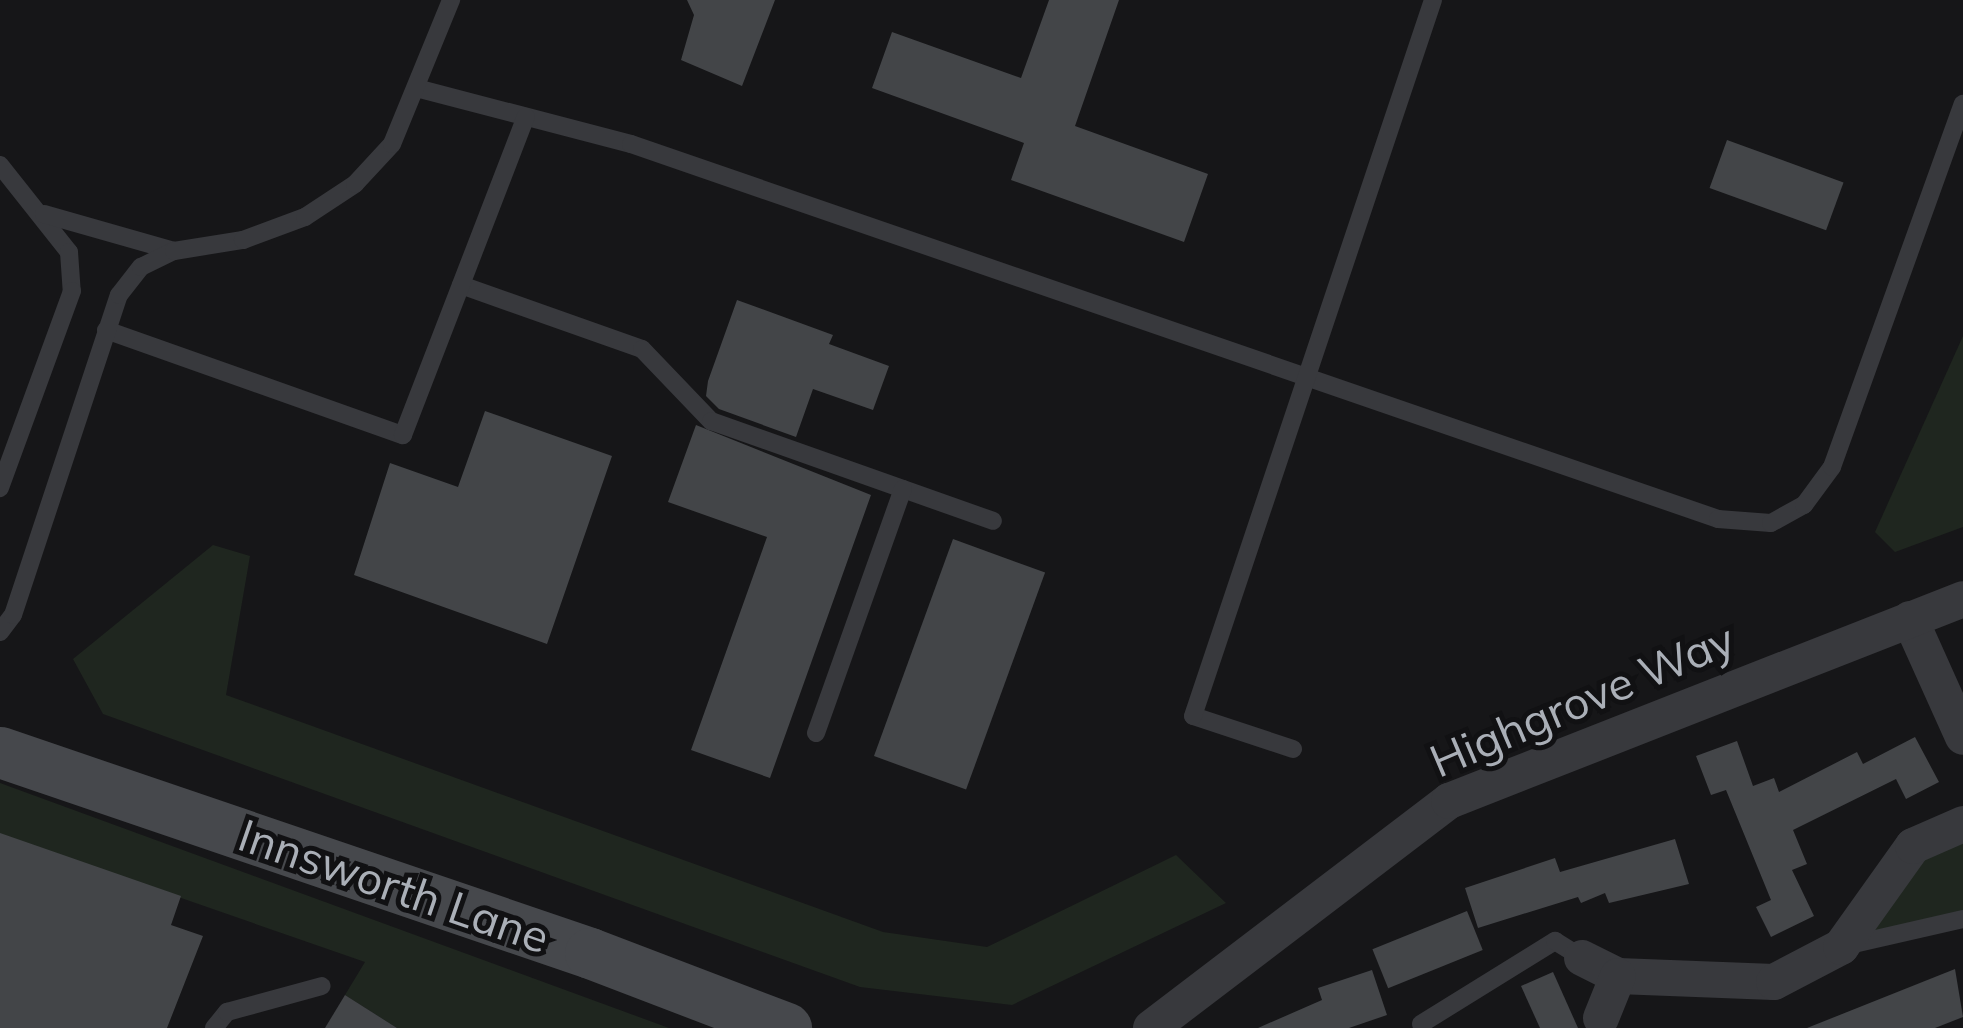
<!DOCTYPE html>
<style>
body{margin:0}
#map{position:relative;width:1963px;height:1028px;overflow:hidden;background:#161618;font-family:Mulish,sans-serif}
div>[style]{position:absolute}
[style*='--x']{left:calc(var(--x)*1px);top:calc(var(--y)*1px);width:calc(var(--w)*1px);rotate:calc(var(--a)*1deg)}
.green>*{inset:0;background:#1f261f}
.building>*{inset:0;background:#434548;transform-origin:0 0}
.lane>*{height:18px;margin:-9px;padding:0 9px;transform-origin:9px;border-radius:9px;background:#38393d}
.street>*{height:36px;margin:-18px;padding:0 18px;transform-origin:18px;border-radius:18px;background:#38393d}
.secondary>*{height:51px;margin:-25.5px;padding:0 25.5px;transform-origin:25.5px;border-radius:25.5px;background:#46484c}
span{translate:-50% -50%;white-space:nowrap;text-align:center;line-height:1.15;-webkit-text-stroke:10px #111113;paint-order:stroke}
.street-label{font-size:45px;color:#aaafb7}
</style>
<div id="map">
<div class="green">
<i style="clip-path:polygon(1963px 336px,1963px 527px,1895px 552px,1875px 532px)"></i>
<i style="clip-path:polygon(213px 545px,250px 556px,226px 695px,883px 932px,987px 947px,1176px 855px,1226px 903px,1012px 1005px,860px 987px,103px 714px,73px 659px)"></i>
<i style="clip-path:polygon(0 783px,669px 1028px,397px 1028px,345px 995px,365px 962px,0 835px)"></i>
<i style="clip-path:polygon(1963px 824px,1963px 917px,1841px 947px,1913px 846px)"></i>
</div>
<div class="building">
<i style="clip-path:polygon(687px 0,775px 0,742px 86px,681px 60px,694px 15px)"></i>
<i style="clip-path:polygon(1049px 0,1119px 0,1075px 126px,1208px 174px,1184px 242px,1011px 180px,1024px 143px,872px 88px,892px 32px,1021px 78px)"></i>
<i style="left:1727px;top:140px;width:124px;height:51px;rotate:20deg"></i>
<i style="clip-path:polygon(737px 300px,833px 335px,829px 344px,889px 366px,873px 410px,813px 389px,796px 437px,719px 409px,706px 396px,708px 381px)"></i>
<i style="clip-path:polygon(485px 411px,612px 456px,547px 644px,354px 575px,390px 463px,458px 487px)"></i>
<i style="clip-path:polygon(696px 425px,871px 495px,770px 778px,691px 750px,767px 537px,668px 502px)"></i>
<i style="left:953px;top:539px;width:98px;height:231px;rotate:20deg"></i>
<i style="clip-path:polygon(1915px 737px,1939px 782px,1906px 799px,1896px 779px,1793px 830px,1807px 864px,1792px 870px,1814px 916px,1771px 937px,1756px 907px,1771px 900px,1726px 790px,1711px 795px,1696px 756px,1737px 741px,1753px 786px,1774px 778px,1779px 792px,1857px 752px,1863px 764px)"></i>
<i style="clip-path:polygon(0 833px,181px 896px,171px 925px,203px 936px,167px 1028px,0 1028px)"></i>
<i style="clip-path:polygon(1675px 839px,1689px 884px,1609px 903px,1605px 893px,1581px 903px,1578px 897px,1478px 928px,1465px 888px,1555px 858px,1560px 872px)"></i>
<i style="left:1467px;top:911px;width:42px;height:102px;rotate:68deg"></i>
<i style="clip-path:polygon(1955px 969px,1963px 1017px,1935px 1028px,1807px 1028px)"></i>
<i style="clip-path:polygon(1372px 970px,1387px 1015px,1349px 1028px,1258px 1028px,1322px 1000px,1318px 988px)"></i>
<i style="clip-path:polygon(1553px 972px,1578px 1028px,1540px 1028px,1521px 986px)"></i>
<i style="clip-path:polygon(345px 995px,397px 1028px,325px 1028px)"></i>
</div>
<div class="lane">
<i style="--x:420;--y:89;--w:218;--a:14.6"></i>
<i style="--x:631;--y:144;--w:1150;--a:19.03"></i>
<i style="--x:1718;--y:519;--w:53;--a:4.3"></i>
<i style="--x:1771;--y:523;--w:38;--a:-29"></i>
<i style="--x:1804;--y:505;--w:47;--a:-53.6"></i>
<i style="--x:1832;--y:467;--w:386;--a:-70.2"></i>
<i style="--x:0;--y:165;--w:111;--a:51.6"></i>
<i style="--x:69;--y:252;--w:39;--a:86"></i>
<i style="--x:72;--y:291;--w:210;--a:110.1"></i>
<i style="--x:44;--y:214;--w:135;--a:15.9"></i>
<i style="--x:461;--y:285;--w:192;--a:19.5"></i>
<i style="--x:642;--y:349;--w:100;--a:46.2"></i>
<i style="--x:711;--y:421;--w:299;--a:19.5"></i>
<i style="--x:106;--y:330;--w:315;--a:19.5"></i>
<i style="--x:403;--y:435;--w:341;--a:-68.9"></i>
<i style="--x:0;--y:632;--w:21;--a:-53"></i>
<i style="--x:13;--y:615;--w:337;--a:-71.7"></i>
<i style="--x:119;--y:295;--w:36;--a:-52"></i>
<i style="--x:141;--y:267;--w:37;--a:-26"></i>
<i style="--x:174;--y:251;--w:70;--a:-9.1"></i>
<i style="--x:243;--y:240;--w:66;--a:-20.4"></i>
<i style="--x:305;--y:217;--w:60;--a:-33.4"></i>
<i style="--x:355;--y:184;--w:54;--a:-47.2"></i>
<i style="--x:392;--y:144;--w:156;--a:-67.7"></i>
<i style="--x:816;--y:733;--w:259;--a:-70.4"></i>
<i style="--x:1293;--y:749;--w:105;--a:-161.7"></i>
<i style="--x:1193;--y:716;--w:755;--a:-71.47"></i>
<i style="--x:1845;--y:946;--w:121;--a:-12.9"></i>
<i style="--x:1421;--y:1024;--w:158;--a:-31.8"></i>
<i style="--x:1555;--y:941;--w:32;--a:32"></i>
<i style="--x:214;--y:1028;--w:21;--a:-51"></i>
<i style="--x:227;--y:1012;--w:98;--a:-15.3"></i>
</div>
<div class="street">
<i style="--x:1910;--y:619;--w:129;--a:65.8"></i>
<i style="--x:1582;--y:958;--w:40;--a:26.6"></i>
<i style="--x:1618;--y:976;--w:156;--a:2.2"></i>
<i style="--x:1774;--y:982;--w:76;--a:-27.6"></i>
<i style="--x:1841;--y:947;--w:124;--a:-54.5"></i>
<i style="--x:1913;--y:846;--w:55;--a:-23.7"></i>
<i style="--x:1601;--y:1018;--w:45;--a:-68"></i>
<i style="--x:1151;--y:1028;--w:375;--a:-37.3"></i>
<i style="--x:1449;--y:801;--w:552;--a:-21.45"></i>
</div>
<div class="secondary">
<i style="--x:0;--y:752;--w:623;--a:18.81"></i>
<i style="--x:590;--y:953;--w:210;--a:20.9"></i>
</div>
<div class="street-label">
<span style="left:1582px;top:700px;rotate:-23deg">Highgrove Way</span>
<span style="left:394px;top:886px;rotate:19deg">Innsworth Lane</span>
</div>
</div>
